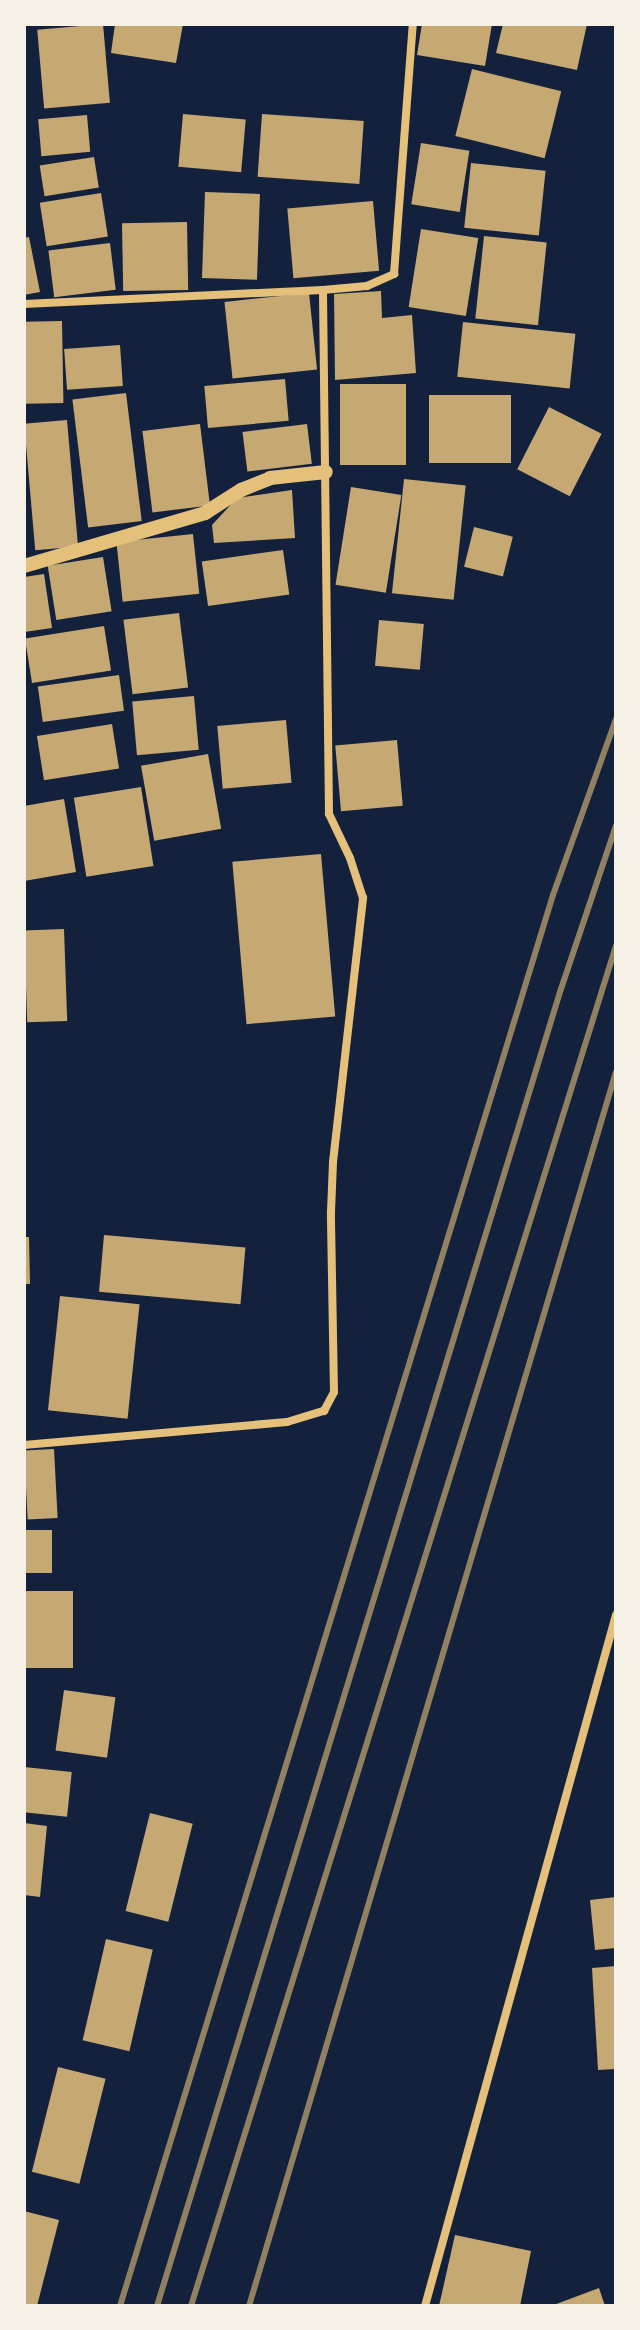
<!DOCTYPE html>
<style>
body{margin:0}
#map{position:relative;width:640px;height:2330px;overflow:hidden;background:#14213d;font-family:Literata,serif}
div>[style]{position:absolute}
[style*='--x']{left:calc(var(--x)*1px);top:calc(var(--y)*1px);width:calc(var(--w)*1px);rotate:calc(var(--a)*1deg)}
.building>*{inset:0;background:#c6a872;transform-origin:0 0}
.minor>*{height:8px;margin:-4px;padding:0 4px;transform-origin:4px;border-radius:4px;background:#e5c07b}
.tertiary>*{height:14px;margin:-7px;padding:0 7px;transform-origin:7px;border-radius:7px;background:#e5c07b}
.rail>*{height:6px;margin:-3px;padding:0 3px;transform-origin:3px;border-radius:3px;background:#918062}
span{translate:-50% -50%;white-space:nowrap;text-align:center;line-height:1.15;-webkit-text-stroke:8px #f6f1e7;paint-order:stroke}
.frame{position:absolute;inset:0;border:26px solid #f6f1e7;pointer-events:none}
</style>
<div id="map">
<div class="building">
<i style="left:103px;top:24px;width:79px;height:66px;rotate:85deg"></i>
<i style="clip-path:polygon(115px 24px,183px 24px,176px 63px,111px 53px)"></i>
<i style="clip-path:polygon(422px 24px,492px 24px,485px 66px,417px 55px)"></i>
<i style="clip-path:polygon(503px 24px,587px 24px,577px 70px,496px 53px)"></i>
<i style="left:472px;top:69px;width:92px;height:69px;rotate:14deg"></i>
<i style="left:183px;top:114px;width:63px;height:53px;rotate:5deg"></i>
<i style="left:262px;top:114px;width:102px;height:63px;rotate:4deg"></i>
<i style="left:87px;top:115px;width:37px;height:49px;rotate:85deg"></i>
<i style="left:421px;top:143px;width:49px;height:62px;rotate:9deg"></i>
<i style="left:94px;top:157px;width:31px;height:55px;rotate:81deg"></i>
<i style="left:471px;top:163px;width:75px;height:65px;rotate:6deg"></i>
<i style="left:205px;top:192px;width:55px;height:86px;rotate:2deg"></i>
<i style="left:101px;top:193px;width:44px;height:62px;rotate:81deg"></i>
<i style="left:373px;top:201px;width:70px;height:86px;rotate:85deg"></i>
<i style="left:187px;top:222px;width:68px;height:65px;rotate:89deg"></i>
<i style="left:421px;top:229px;width:58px;height:79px;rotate:9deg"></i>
<i style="left:484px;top:236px;width:63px;height:83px;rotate:6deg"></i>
<i style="clip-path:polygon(29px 237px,40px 292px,24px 295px,24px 238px)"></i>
<i style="left:110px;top:243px;width:47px;height:62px;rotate:83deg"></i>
<i style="clip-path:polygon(381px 291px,382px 318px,412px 315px,416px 373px,335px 380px,334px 294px)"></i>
<i style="left:309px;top:293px;width:77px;height:85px;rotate:84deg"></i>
<i style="left:62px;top:321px;width:82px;height:38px;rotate:89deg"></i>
<i style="left:463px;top:322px;width:113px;height:55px;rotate:6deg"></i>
<i style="left:120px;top:345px;width:41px;height:56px;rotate:86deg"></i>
<i style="left:285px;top:379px;width:42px;height:81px;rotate:85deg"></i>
<i style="left:406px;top:384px;width:81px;height:66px;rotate:90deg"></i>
<i style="left:126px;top:393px;width:129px;height:54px;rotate:83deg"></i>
<i style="left:511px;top:395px;width:68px;height:82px;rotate:90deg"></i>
<i style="left:549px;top:407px;width:59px;height:70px;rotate:27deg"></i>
<i style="left:67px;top:420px;width:127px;height:43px;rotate:85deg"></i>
<i style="left:200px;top:424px;width:82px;height:58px;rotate:83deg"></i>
<i style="left:307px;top:424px;width:40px;height:65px;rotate:83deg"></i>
<i style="left:404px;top:479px;width:62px;height:115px;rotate:6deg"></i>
<i style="left:351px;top:487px;width:51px;height:99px;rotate:9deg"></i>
<i style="clip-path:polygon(292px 490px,295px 538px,214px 543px,212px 525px,237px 498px)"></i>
<i style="left:474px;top:527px;width:40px;height:41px;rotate:14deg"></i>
<i style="left:193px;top:534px;width:60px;height:77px;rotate:84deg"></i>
<i style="left:283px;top:550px;width:45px;height:82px;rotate:82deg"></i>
<i style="left:103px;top:557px;width:55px;height:56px;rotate:81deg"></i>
<i style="clip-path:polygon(44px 574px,52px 628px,24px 632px,24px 577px)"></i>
<i style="left:179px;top:613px;width:75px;height:56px;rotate:83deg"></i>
<i style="left:379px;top:620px;width:45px;height:46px;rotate:5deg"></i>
<i style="left:104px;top:626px;width:45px;height:80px;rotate:81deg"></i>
<i style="left:119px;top:675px;width:36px;height:82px;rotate:82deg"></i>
<i style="left:194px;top:696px;width:54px;height:62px;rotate:85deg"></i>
<i style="left:286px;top:720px;width:63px;height:69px;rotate:85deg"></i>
<i style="left:112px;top:724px;width:45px;height:76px;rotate:81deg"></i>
<i style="left:397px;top:740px;width:66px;height:62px;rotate:85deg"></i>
<i style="left:208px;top:754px;width:76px;height:68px;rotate:80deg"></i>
<i style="left:141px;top:787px;width:80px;height:68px;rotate:81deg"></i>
<i style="clip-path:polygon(64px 799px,76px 872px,24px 881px,24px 806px)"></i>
<i style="left:321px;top:854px;width:163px;height:89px;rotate:85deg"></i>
<i style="left:64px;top:929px;width:92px;height:40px;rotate:88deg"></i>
<i style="left:104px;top:1235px;width:142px;height:57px;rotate:5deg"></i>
<i style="clip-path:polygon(24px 1237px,29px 1237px,30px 1284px,24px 1284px)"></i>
<i style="left:60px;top:1296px;width:80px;height:115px;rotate:6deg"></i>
<i style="left:54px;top:1449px;width:69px;height:30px;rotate:87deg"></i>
<i style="left:24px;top:1530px;width:28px;height:43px"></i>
<i style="left:73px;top:1591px;width:77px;height:49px;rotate:90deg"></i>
<i style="left:64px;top:1690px;width:52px;height:61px;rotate:8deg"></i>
<i style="left:24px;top:1767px;width:48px;height:45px;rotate:6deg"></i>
<i style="left:150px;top:1813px;width:44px;height:101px;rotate:14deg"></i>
<i style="clip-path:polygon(24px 1823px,47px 1826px,40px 1897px,24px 1895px)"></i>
<i style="clip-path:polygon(616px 1897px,616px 1948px,595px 1950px,590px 1900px)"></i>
<i style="left:106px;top:1939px;width:48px;height:104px;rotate:13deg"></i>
<i style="clip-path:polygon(616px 1966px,616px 2069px,598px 2070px,592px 1968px)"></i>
<i style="left:58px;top:2067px;width:49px;height:108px;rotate:14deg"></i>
<i style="clip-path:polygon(24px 2211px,59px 2220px,37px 2306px,24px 2306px)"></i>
<i style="clip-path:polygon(455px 2235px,531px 2251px,520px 2306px,439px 2306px)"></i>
<i style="clip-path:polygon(599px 2288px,605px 2306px,551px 2306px)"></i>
</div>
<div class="minor">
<i style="--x:24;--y:304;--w:299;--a:-2.7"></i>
<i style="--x:323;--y:290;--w:44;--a:-5.2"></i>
<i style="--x:367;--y:286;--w:30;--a:-24"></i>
<i style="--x:394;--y:274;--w:251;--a:-85.7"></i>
<i style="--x:24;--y:1445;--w:264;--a:-5"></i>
<i style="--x:287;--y:1422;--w:39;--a:-17"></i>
<i style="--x:324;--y:1411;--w:21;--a:-62"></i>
<i style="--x:334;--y:1392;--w:180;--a:-91"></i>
<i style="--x:331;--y:1212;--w:50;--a:-87.7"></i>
<i style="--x:333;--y:1162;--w:266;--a:-83.5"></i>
<i style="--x:363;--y:898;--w:42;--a:-108"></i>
<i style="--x:350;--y:858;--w:49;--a:-115.5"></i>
<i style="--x:329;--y:814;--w:524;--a:-90.66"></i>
<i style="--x:425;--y:2306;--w:717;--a:-74.55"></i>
</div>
<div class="tertiary">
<i style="--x:24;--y:566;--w:189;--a:-16.3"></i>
<i style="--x:205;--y:513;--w:43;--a:-32.6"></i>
<i style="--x:241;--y:490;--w:31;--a:-22"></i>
<i style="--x:270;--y:478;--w:56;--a:-6.1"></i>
</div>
<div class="rail">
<i style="--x:120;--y:2306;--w:1476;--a:-72.94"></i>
<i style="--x:553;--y:895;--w:187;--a:-70.3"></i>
<i style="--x:157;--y:2306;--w:1378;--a:-72.95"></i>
<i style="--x:561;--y:989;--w:172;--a:-71.4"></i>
<i style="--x:191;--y:2306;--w:1425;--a:-72.65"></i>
<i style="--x:249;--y:2306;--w:1287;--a:-73.44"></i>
</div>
<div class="frame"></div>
</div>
